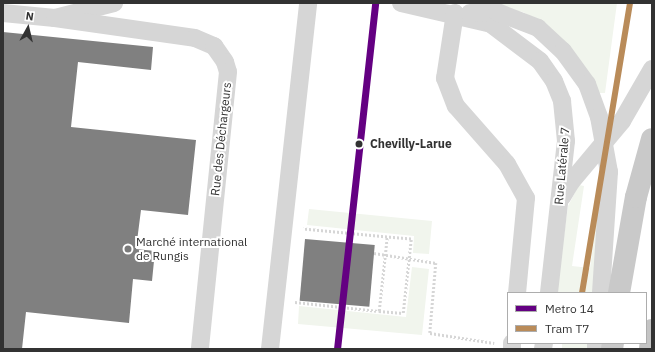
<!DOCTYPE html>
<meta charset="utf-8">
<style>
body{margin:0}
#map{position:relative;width:655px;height:352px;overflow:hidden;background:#fff;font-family:"IBM Plex Sans",sans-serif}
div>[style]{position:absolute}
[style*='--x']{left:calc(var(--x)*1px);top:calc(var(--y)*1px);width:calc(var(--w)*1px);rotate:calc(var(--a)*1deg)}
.green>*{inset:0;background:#f1f5ed}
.building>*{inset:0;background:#808080;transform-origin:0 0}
.path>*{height:2.5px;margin-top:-1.25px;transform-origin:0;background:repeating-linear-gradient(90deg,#d6d6d6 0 2px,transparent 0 4px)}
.minor>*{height:18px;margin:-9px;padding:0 9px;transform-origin:9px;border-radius:9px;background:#d6d6d6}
.major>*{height:22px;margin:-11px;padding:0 11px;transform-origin:11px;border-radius:11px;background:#c9c9c9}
.highway>*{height:22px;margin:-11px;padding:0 11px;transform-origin:11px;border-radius:11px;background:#c4c4c4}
.tram-1>*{height:6px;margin:-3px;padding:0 3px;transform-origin:3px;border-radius:3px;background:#b98b59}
.metro-1>*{height:7px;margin:-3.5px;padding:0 3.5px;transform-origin:3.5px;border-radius:3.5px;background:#640082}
.dots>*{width:11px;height:11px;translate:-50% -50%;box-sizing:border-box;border:2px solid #fff;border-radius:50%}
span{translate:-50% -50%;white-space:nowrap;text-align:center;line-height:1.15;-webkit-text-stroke:4px #fff;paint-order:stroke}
.street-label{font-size:12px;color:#323232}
.stop-label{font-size:12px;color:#323232;font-weight:700}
.left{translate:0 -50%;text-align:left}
.poi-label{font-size:12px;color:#323232}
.frame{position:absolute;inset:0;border:4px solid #323232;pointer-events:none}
.legend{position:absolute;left:507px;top:292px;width:140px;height:52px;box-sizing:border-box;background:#fff;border:1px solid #adadad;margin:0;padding:5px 7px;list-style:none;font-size:12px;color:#323232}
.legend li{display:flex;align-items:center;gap:8px;height:20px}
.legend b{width:20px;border:1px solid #adadad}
.north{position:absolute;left:8px;top:8px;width:40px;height:40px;-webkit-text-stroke:3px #fff;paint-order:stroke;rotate:8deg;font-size:11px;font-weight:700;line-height:16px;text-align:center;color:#323232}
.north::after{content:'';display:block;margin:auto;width:14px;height:18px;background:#323232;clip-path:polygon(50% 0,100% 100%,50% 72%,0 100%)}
</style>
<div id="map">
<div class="green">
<i style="clip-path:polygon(476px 3px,617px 3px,605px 93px,597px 93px,543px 25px,523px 12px)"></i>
<i style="clip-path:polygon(579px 185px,584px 186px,572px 266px,590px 268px,598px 209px,594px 293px,556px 293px,568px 206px)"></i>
<i style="clip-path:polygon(309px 209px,432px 221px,429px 254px,413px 253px,414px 236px,307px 225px)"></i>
<i style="clip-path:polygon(412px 267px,429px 269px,422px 335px,298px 324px,299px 306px,406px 317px)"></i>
<i style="clip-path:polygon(550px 343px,588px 343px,588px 349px,562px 349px,562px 344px)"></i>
</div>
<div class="building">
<i style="clip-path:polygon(3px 32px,153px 47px,151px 70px,78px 62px,71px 127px,196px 140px,188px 215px,141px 210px,136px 249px,155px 251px,152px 281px,133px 279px,129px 323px,26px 312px,22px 349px,3px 349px)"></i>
<i style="left:305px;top:239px;width:70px;height:62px;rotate:5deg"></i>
</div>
<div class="path">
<i style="--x:374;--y:253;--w:63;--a:9.2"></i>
<i style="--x:436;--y:263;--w:70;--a:94.9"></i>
<i style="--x:430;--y:333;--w:65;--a:8.9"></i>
<i style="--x:295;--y:302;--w:84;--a:6.1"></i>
<i style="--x:379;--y:311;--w:55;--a:-83.8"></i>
<i style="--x:385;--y:256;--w:19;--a:-84"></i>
<i style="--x:387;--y:237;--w:84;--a:-174.6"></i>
<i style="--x:379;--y:311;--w:24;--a:5"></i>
<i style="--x:403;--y:313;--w:74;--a:-83.8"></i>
<i style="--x:411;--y:239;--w:24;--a:-175"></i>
</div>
<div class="minor">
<i style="--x:401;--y:3;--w:92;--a:13.1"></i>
<i style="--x:491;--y:24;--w:61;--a:37.1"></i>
<i style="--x:540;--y:61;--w:24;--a:55"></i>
<i style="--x:554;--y:81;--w:22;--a:68"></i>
<i style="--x:562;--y:101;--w:40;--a:84.3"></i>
<i style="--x:566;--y:141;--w:153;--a:96.4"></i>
<i style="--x:3;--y:13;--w:52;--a:5.5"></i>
<i style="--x:55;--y:18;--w:61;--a:-14.3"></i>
<i style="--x:455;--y:13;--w:66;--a:98.7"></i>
<i style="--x:445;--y:78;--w:30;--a:69"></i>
<i style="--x:456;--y:106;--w:77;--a:48.7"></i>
<i style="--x:507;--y:164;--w:39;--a:61"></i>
<i style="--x:526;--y:198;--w:95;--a:95.4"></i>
<i style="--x:470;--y:13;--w:27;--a:-2"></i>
<i style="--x:497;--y:12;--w:44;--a:21.3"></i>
<i style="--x:538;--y:28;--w:34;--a:43"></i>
<i style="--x:563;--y:51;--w:41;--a:54"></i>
<i style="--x:587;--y:84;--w:35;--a:70"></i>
<i style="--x:599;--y:117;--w:56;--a:79.7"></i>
<i style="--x:609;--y:172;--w:121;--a:93.8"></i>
<i style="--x:55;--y:18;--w:141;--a:8.1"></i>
<i style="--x:195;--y:38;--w:21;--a:23"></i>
<i style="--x:214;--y:46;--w:19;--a:55"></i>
<i style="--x:225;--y:62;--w:10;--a:73"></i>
<i style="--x:228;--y:72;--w:278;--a:95.8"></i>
<i style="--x:562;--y:197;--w:17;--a:-59"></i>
<i style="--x:571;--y:182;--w:80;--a:-50.1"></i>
<i style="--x:622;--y:121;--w:60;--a:-60"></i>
<i style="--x:270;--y:349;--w:348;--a:-83.7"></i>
<i style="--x:512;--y:349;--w:6;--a:-90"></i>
<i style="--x:543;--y:349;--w:6;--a:-81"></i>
<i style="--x:596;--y:349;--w:6;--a:-90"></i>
</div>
<div class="major">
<i style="--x:619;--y:293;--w:97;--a:-80"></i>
<i style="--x:636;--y:197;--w:60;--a:-74.6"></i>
<i style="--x:612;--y:349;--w:6;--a:-81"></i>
</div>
<div class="highway">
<i style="--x:650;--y:349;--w:19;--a:-84"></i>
</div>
<div class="tram-1">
<i style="--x:582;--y:293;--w:294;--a:-80.6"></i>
</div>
<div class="metro-1">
<i style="--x:337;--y:349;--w:348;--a:-83.7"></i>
</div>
<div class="dots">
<i style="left:359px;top:144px;background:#323232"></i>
<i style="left:128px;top:249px;background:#7a7a7a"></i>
</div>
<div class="street-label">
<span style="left:221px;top:139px;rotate:-84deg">Rue des Déchargeurs</span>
<span style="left:562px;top:166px;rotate:-85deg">Rue Latérale 7</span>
</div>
<div class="stop-label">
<span class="left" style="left:370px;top:144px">Chevilly-Larue</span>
</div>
<div class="poi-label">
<span class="left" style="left:136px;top:249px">Marché international<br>de Rungis</span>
</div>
<div class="frame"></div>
<ul class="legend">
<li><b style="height:5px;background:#640082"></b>Metro 14</li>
<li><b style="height:5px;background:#b98b59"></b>Tram T7</li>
</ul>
<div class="north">N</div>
</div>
